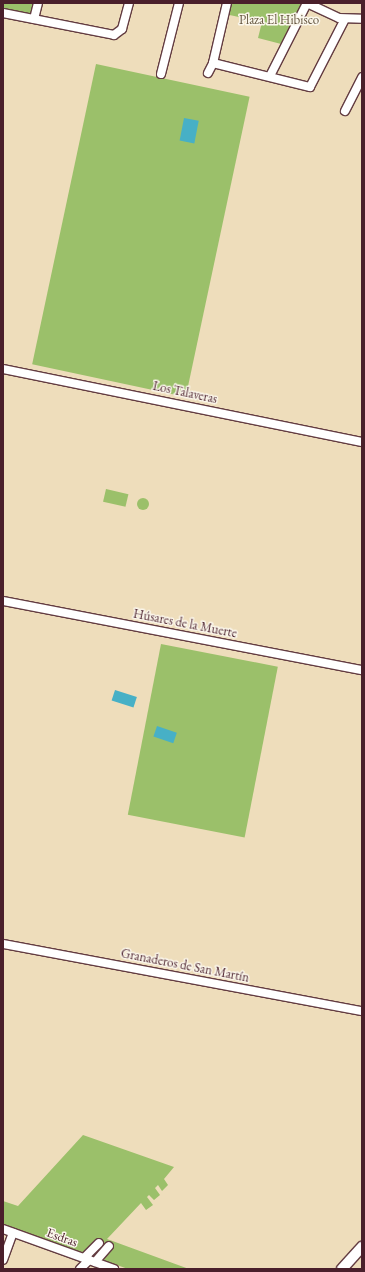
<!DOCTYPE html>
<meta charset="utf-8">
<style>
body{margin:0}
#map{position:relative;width:365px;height:1272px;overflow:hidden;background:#edb;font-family:"EB Garamond",serif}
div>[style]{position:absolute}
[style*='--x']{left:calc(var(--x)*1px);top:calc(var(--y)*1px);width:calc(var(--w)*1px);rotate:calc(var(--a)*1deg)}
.green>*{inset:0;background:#9bc06a;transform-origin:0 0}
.round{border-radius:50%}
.water>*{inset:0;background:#47b0c6;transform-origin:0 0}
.roads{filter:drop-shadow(1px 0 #633c41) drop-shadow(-1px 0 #633c41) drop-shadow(0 1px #633c41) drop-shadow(0 -1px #633c41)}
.minor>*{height:8px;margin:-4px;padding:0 4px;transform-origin:4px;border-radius:4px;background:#fff}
.major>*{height:10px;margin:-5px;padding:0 5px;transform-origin:5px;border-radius:5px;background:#fff}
span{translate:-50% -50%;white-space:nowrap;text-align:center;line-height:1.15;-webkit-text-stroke:3px #fbf7ec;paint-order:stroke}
.park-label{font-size:13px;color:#665741}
.street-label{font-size:13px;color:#4a1f2b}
.frame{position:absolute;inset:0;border:4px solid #4a1f2b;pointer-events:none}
</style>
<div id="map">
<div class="green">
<i style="clip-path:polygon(3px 3px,34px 3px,31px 17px,3px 10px)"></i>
<i style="clip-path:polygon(228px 3px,304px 3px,285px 45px,258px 38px,262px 22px,225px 14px)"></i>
<i style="left:96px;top:64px;width:157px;height:307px;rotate:12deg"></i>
<i style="left:106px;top:489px;width:23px;height:13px;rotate:13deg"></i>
<i class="round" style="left:137px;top:498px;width:12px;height:12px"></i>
<i style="left:161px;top:644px;width:119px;height:174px;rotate:11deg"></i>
<i style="clip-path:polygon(83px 1135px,174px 1167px,164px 1179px,168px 1185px,162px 1191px,158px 1185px,155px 1188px,160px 1195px,154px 1200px,149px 1195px,147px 1197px,153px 1205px,146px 1210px,141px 1203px,107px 1239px,189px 1269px,128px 1269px,3px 1224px,3px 1201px,18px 1206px)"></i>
</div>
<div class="water">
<i style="left:184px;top:118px;width:15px;height:23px;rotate:11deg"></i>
<i style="left:115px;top:690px;width:23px;height:11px;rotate:18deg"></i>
<i style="left:157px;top:726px;width:21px;height:11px;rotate:19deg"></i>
</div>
<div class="roads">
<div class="minor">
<i style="--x:307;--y:3;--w:35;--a:25"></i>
<i style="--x:339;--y:18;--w:23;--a:2"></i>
<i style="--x:3;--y:13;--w:113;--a:11.2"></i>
<i style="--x:114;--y:35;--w:10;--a:-37"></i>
<i style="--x:122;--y:29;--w:27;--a:-75"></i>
<i style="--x:34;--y:19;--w:16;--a:-76"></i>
<i style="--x:213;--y:63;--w:100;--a:13.9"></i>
<i style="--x:310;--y:87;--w:76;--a:-62.8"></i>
<i style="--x:208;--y:73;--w:11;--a:-63"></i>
<i style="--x:213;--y:63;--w:62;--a:-76.9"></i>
<i style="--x:161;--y:74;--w:73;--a:-75.8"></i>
<i style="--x:270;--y:76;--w:82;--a:-63.1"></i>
<i style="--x:345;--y:111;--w:38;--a:-63"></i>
<i style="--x:3;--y:369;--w:366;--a:11.5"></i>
<i style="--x:3;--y:601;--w:366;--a:10.9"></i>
<i style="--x:3;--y:944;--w:365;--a:10.6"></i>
<i style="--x:3;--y:1229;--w:118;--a:19.8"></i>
<i style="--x:84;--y:1258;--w:21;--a:-45"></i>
<i style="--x:3;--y:1260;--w:29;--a:-70"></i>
<i style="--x:95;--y:1262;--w:21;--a:-49"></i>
<i style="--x:80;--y:1269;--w:13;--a:-45"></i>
</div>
<div class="major">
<i style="--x:342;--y:1269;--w:30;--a:-48"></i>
</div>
</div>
<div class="park-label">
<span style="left:279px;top:20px">Plaza El Hibisco</span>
</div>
<div class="street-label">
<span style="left:185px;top:393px;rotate:12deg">Los Talaveras</span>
<span style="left:185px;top:624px;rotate:11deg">Húsares de la Muerte</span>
<span style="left:185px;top:966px;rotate:11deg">Granaderos de San Martín</span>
<span style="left:62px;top:1238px;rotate:20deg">Esdras</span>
</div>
<div class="frame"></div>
</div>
